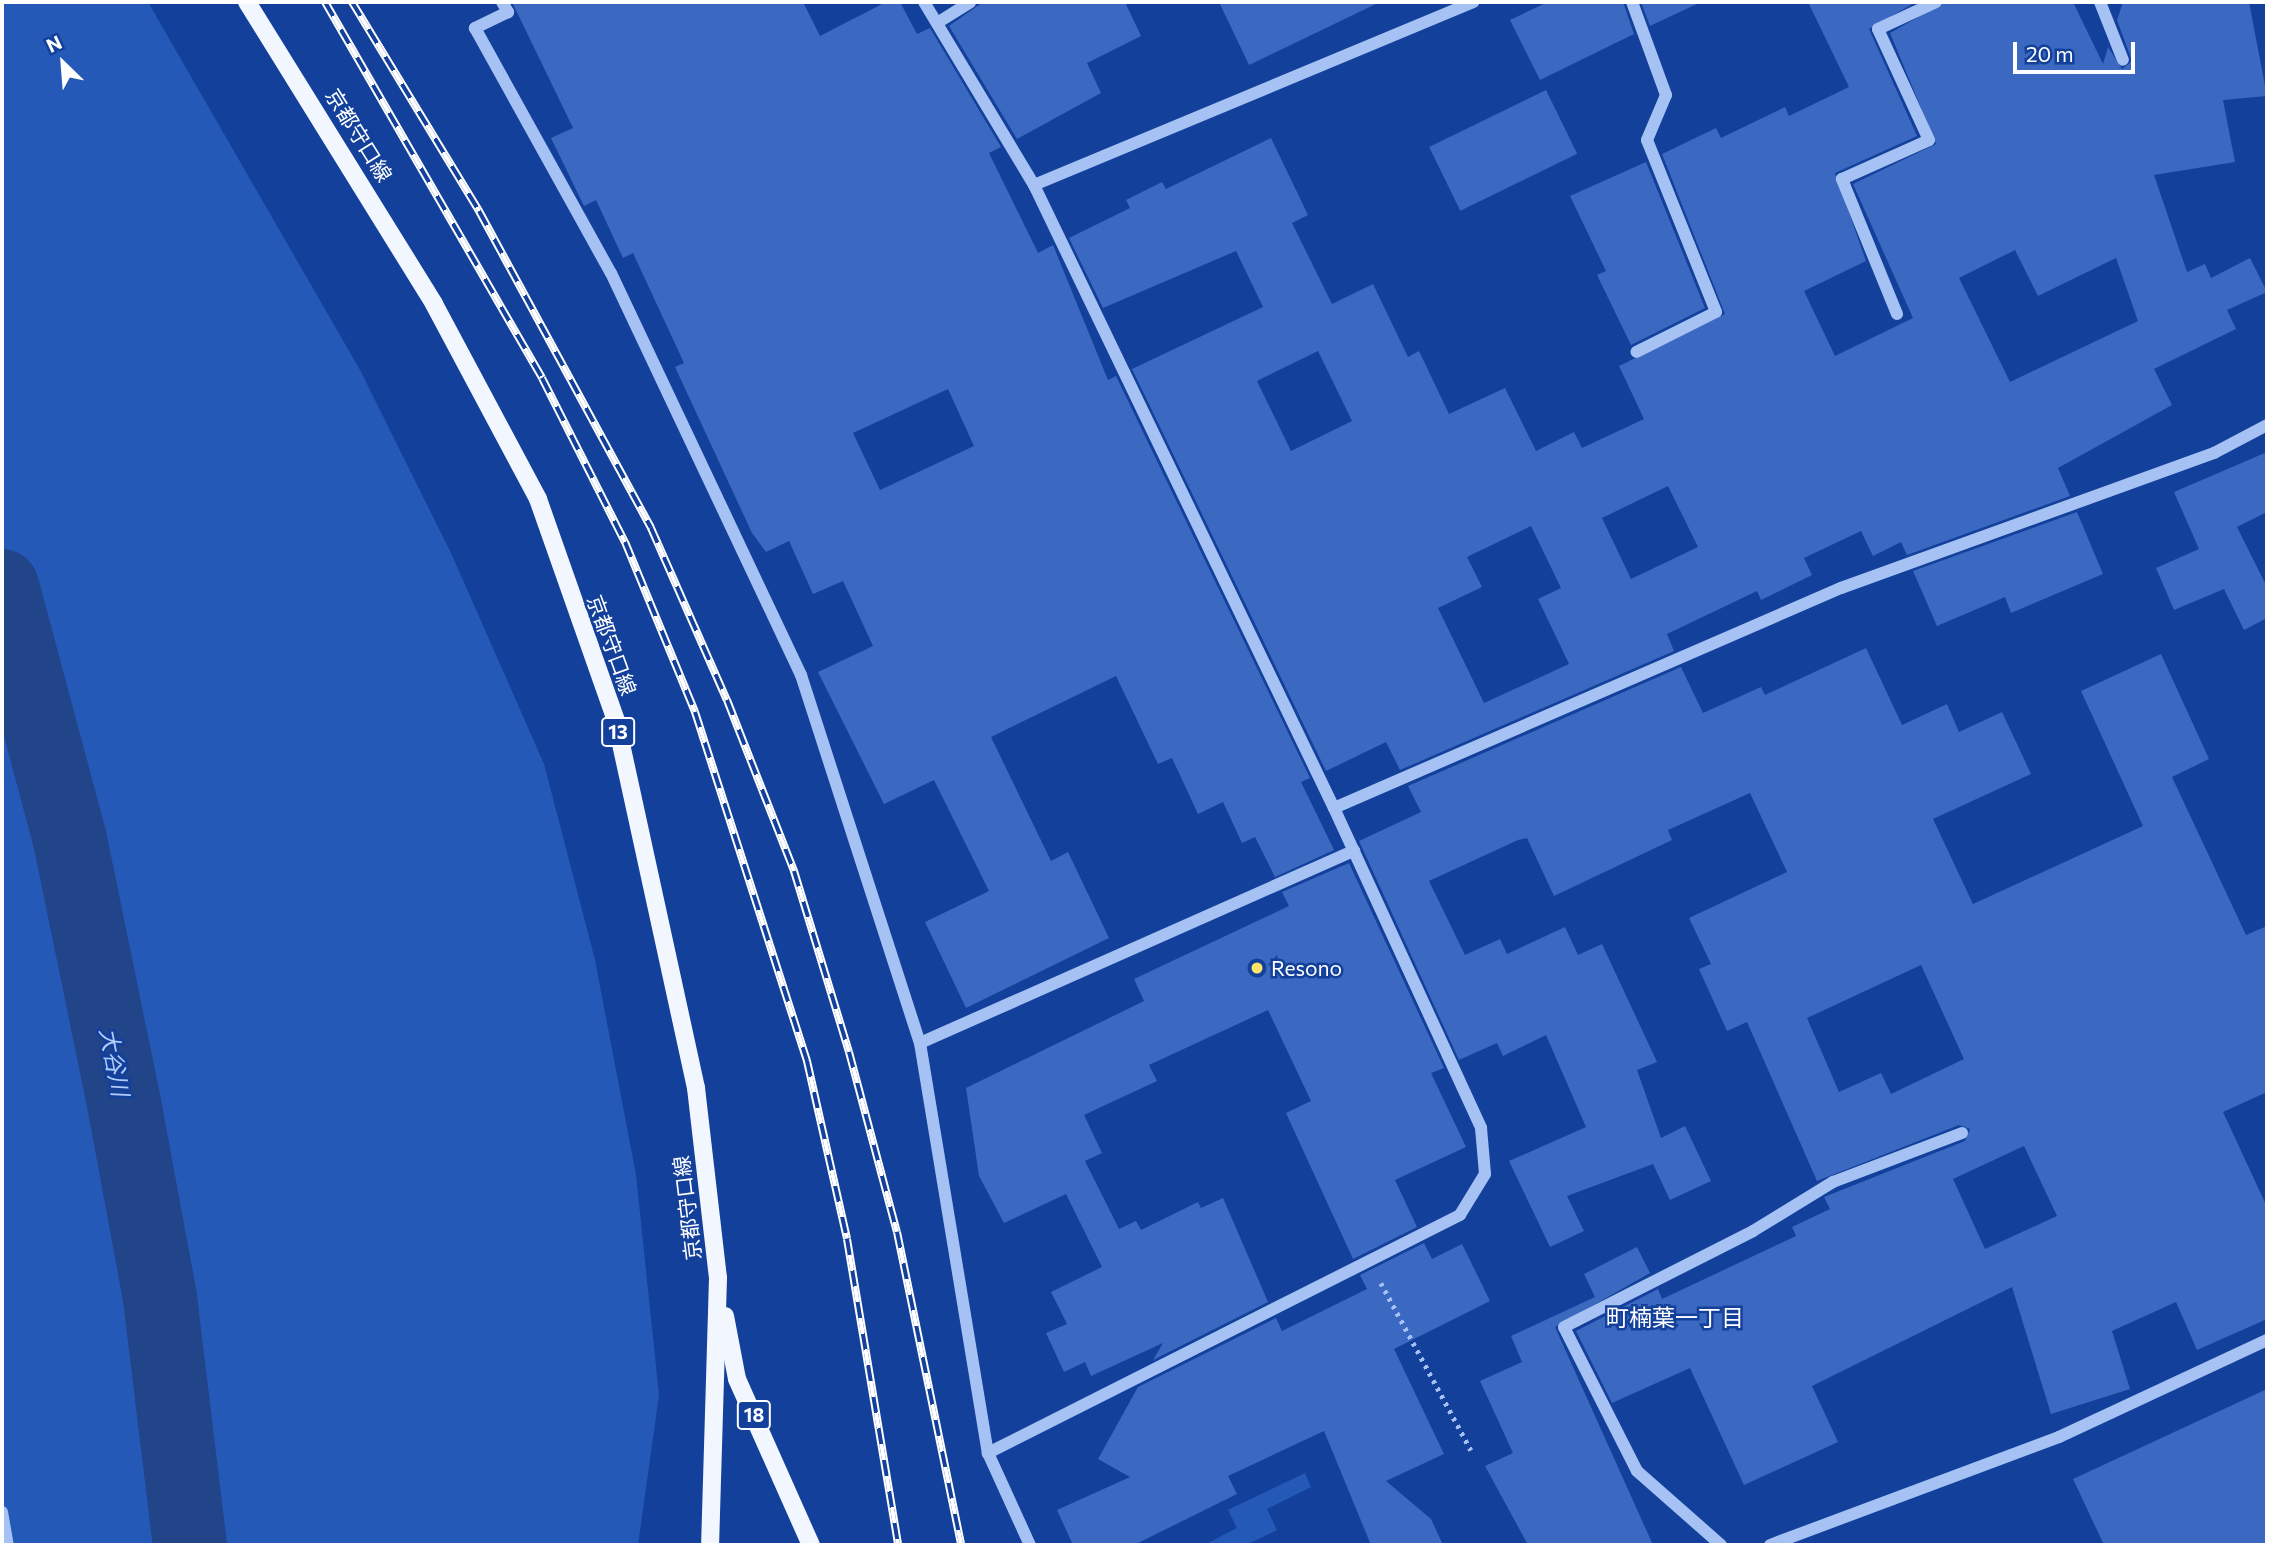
<!DOCTYPE html>
<meta charset="utf-8">
<style>
body{margin:0}
#map{position:relative;width:2269px;height:1547px;overflow:hidden;background:#12409a;font-family:Commissioner,"Noto Sans JP",sans-serif}
div>[style]{position:absolute}
[style*='--x']{left:calc(var(--x)*1px);top:calc(var(--y)*1px);width:calc(var(--w)*1px);rotate:calc(var(--a)*1deg)}
.green>*{inset:0;background:#2559b8}
.river>*{height:74px;margin:-37px;padding:0 37px;transform-origin:37px;border-radius:37px;background:#248}
.building>*{inset:0;background:#3b69c1;transform-origin:0 0}
.path>*{height:4.5px;margin-top:-2.25px;transform-origin:0;background:repeating-linear-gradient(90deg,#a6c1f3 0 3.5px,transparent 0 8.5px)}
.minor>*{height:12px;margin:-6px;padding:0 6px;transform-origin:6px;border-radius:6px;background:#a6c1f3}
.major>*{height:18px;margin:-9px;padding:0 9px;transform-origin:9px;border-radius:9px;background:#f2f6ff}
.rail>*{height:8px;margin-top:-4px;transform-origin:0;background:repeating-linear-gradient(90deg,#12409a 0 16px,#fff 0 32px);box-sizing:border-box;border-block:2px solid #fff}
.dots>*{width:19px;height:19px;translate:-50% -50%;box-sizing:border-box;border:4px solid #12409a;border-radius:50%}
span{translate:-50% -50%;white-space:nowrap;text-align:center;line-height:1.15;-webkit-text-stroke:5px #12409a;paint-order:stroke}
.shield-label span{padding:2px 5px;background:#12409a;border:2px solid;border-radius:5px;-webkit-text-stroke-width:0}
.shield-label{font-size:19px;color:#fff;font-weight:700}
.street-label{font-size:21px;color:#fff}
.poi-label{font-size:21px;color:#fff}
.left{translate:0 -50%;text-align:left}
.water-label{font-size:23px;color:#b2ccfa;font-style:italic}
.neighbourhood-label{font-size:23px;color:#fff}
.frame{position:absolute;inset:0;border:4px solid #fff;pointer-events:none}
.north{position:absolute;left:28px;top:28px;width:70px;height:70px;-webkit-text-stroke:5px #12409a;paint-order:stroke;rotate:335deg;font-size:19px;font-weight:700;line-height:28px;text-align:center;color:#fff}
.north::after{content:'';display:block;margin:auto;width:24px;height:32px;background:#fff;clip-path:polygon(50% 0,100% 100%,50% 72%,0 100%)}
.scale{position:absolute;left:2013px;top:42px;width:122px;height:32px;box-sizing:border-box;border:4px solid #fff;border-top:0;padding-left:9px;font-size:21px;line-height:24px;white-space:nowrap;color:#fff;-webkit-text-stroke:5px #12409a;paint-order:stroke}
</style>
<div id="map">
<div class="green">
<i style="clip-path:polygon(2px 2px,148px 2px,360px 370px,451px 553px,544px 764px,595px 960px,636px 1175px,659px 1395px,638px 1545px,2px 1545px)"></i>
<i style="clip-path:polygon(1305px 1473px,1311px 1487px,1267px 1509px,1277px 1530px,1246px 1545px,1204px 1545px,1237px 1528px,1228px 1510px)"></i>
</div>
<div class="river">
<i style="--x:2;--y:586;--w:263;--a:75"></i>
<i style="--x:70;--y:840;--w:280;--a:78.4"></i>
<i style="--x:126;--y:1114;--w:187;--a:79.5"></i>
<i style="--x:160;--y:1298;--w:249;--a:83.1"></i>
</div>
<div class="building">
<i style="clip-path:polygon(evenodd,512px 2px,803px 2px,820px 36px,886px 2px,900px 2px,917px 34px,930px 28px,1001px 147px,989px 153px,1038px 253px,1053px 245px,1108px 380px,1116px 376px,1310px 778px,1301px 782px,1334px 850px,1275px 877px,1255px 837px,1242px 843px,1223px 802px,1198px 814px,1172px 758px,1158px 764px,1116px 676px,991px 737px,1051px 861px,1068px 852px,1109px 938px,966px 1008px,925px 922px,989px 891px,934px 780px,884px 804px,818px 672px,873px 646px,843px 581px,813px 594px,789px 541px,766px 552px,752px 533px,675px 367px,684px 363px,633px 253px,623px 258px,596px 200px,584px 206px,551px 138px,573px 128px,512px 2px,948px 389px,974px 446px,880px 490px,853px 433px,948px 389px)"></i>
<i style="clip-path:polygon(983px 2px,1125px 2px,1141px 36px,1087px 63px,1101px 93px,1017px 139px,949px 26px)"></i>
<i style="clip-path:polygon(1219px 2px,1380px 2px,1249px 65px)"></i>
<i style="clip-path:polygon(1548px 2px,1623px 2px,1634px 34px,1540px 80px,1510px 20px)"></i>
<i style="clip-path:polygon(1641px 2px,1701px 2px,1650px 26px)"></i>
<i style="clip-path:polygon(evenodd,1808px 2px,1916px 2px,1869px 29px,1917px 136px,1835px 173px,1866px 261px,1804px 291px,1835px 356px,1913px 318px,1853px 184px,1936px 144px,1890px 33px,1945px 2px,2073px 2px,2103px 64px,2108px 47px,2122px 69px,2132px 61px,2117px 20px,2123px 2px,2249px 2px,2267px 96px,2223px 100px,2235px 162px,2154px 175px,2187px 272px,2205px 264px,2211px 278px,2250px 258px,2267px 292px,2227px 310px,2236px 329px,2154px 369px,2172px 405px,2058px 468px,2070px 496px,1907px 555px,1901px 542px,1873px 556px,1861px 531px,1804px 558px,1812px 575px,1761px 600px,1757px 591px,1667px 634px,1674px 651px,1400px 770px,1386px 742px,1326px 771px,1132px 369px,1263px 307px,1236px 251px,1103px 308px,1069px 238px,1130px 208px,1126px 200px,1162px 182px,1166px 189px,1271px 138px,1308px 215px,1292px 223px,1332px 304px,1373px 284px,1408px 357px,1419px 351px,1449px 414px,1505px 388px,1536px 451px,1574px 432px,1582px 448px,1644px 419px,1619px 366px,1725px 314px,1662px 154px,1716px 128px,1721px 138px,1785px 107px,1789px 116px,1849px 87px,1808px 2px,2015px 250px,2038px 296px,2116px 258px,2138px 321px,2010px 382px,1959px 278px,2015px 250px,1808px 2px,1318px 351px,1352px 421px,1291px 451px,1257px 381px,1318px 351px,1808px 2px,1668px 486px,1698px 547px,1631px 579px,1602px 518px,1668px 486px,1808px 2px,1531px 526px,1561px 588px,1538px 599px,1569px 664px,1484px 703px,1438px 608px,1482px 587px,1467px 557px,1531px 526px)"></i>
<i style="left:1546px;top:90px;width:71px;height:130px;rotate:64deg"></i>
<i style="clip-path:polygon(1646px 162px,1705px 308px,1631px 345px,1597px 275px,1606px 271px,1570px 196px)"></i>
<i style="clip-path:polygon(2267px 452px,2267px 512px,2237px 527px,2267px 587px,2267px 618px,2244px 630px,2224px 589px,2174px 610px,2156px 568px,2199px 549px,2174px 492px)"></i>
<i style="clip-path:polygon(2077px 512px,2103px 574px,2011px 613px,2005px 597px,1937px 626px,1913px 571px)"></i>
<i style="clip-path:polygon(evenodd,1866px 648px,1902px 725px,1947px 704px,1959px 732px,2002px 712px,2031px 774px,1933px 819px,1973px 904px,2143px 826px,2081px 691px,2161px 654px,2209px 759px,2172px 777px,2246px 935px,2267px 926px,2267px 1092px,2223px 1112px,2267px 1207px,2267px 1319px,2197px 1350px,2176px 1302px,2112px 1331px,2130px 1389px,2051px 1414px,2012px 1287px,1812px 1386px,1838px 1442px,1744px 1485px,1690px 1368px,1612px 1403px,1576px 1331px,1658px 1289px,1662px 1299px,1796px 1236px,1792px 1227px,1830px 1209px,1824px 1197px,1965px 1141px,1970px 1129px,1959px 1125px,1817px 1181px,1747px 1022px,1727px 1031px,1699px 969px,1711px 964px,1689px 918px,1787px 872px,1750px 793px,1668px 830px,1672px 840px,1554px 896px,1527px 838px,1518px 840px,1429px 881px,1465px 955px,1500px 939px,1507px 954px,1565px 927px,1578px 955px,1602px 944px,1657px 1062px,1637px 1070px,1661px 1138px,1685px 1126px,1711px 1181px,1670px 1200px,1653px 1164px,1567px 1196px,1584px 1231px,1550px 1247px,1509px 1161px,1586px 1127px,1546px 1035px,1503px 1056px,1497px 1043px,1459px 1060px,1359px 841px,1421px 812px,1408px 786px,1681px 667px,1703px 713px,1761px 687px,1765px 695px,1866px 648px,1921px 965px,1964px 1059px,1891px 1094px,1881px 1073px,1839px 1092px,1807px 1018px,1921px 965px,1866px 648px,2024px 1146px,2057px 1216px,1985px 1249px,1953px 1179px,2024px 1146px)"></i>
<i style="clip-path:polygon(1349px 863px,1444px 1068px,1431px 1073px,1466px 1147px,1395px 1180px,1417px 1227px,1353px 1259px,1286px 1113px,1311px 1101px,1268px 1010px,1149px 1065px,1157px 1081px,1084px 1115px,1102px 1153px,1085px 1161px,1119px 1229px,1136px 1221px,1141px 1230px,1198px 1202px,1201px 1208px,1223px 1198px,1268px 1302px,1153px 1360px,1163px 1343px,1091px 1376px,1085px 1362px,1064px 1372px,1046px 1333px,1067px 1324px,1051px 1292px,1102px 1267px,1066px 1194px,1004px 1223px,979px 1176px,966px 1088px,1144px 1001px,1134px 979px,1289px 906px,1282px 892px)"></i>
<i style="clip-path:polygon(1424px 1243px,1432px 1259px,1462px 1244px,1490px 1301px,1394px 1349px,1444px 1454px,1386px 1481px,1431px 1519px,1443px 1545px,1371px 1545px,1324px 1431px,1228px 1476px,1237px 1494px,1134px 1545px,1073px 1545px,1057px 1510px,1130px 1477px,1098px 1459px,1138px 1387px,1276px 1318px,1282px 1331px,1367px 1289px,1360px 1275px)"></i>
<i style="clip-path:polygon(1637px 1247px,1650px 1273px,1555px 1327px,1653px 1545px,1528px 1545px,1485px 1466px,1513px 1453px,1480px 1381px,1522px 1362px,1511px 1336px,1595px 1297px,1584px 1274px)"></i>
<i style="clip-path:polygon(2267px 1389px,2267px 1545px,2104px 1545px,2073px 1479px)"></i>
</div>
<div class="path">
<i style="--x:1381;--y:1283;--w:190;--a:61.7"></i>
</div>
<div class="minor">
<i style="--x:502;--y:2;--w:12;--a:59"></i>
<i style="--x:508;--y:12;--w:37;--a:154"></i>
<i style="--x:475;--y:28;--w:280;--a:61"></i>
<i style="--x:611;--y:273;--w:445;--a:64.7"></i>
<i style="--x:801;--y:675;--w:387;--a:72.1"></i>
<i style="--x:920;--y:1043;--w:416;--a:80.6"></i>
<i style="--x:988;--y:1453;--w:101;--a:65.5"></i>
<i style="--x:924;--y:2;--w:214;--a:59"></i>
<i style="--x:1034;--y:185;--w:691;--a:64.29"></i>
<i style="--x:1334;--y:808;--w:352;--a:65.3"></i>
<i style="--x:1481;--y:1128;--w:46;--a:85"></i>
<i style="--x:1485;--y:1174;--w:48;--a:121.4"></i>
<i style="--x:1460;--y:1215;--w:529;--a:153.24"></i>
<i style="--x:1632;--y:2;--w:99;--a:69.9"></i>
<i style="--x:1666;--y:95;--w:49;--a:112.9"></i>
<i style="--x:1647;--y:140;--w:185;--a:68.1"></i>
<i style="--x:1716;--y:312;--w:89;--a:153.4"></i>
<i style="--x:2100;--y:2;--w:62;--a:68.4"></i>
<i style="--x:937;--y:23;--w:39;--a:-32"></i>
<i style="--x:1034;--y:185;--w:476;--a:-22.6"></i>
<i style="--x:1897;--y:314;--w:146;--a:-112.2"></i>
<i style="--x:1842;--y:179;--w:95;--a:-24.1"></i>
<i style="--x:1929;--y:140;--w:122;--a:-114.7"></i>
<i style="--x:1878;--y:29;--w:64;--a:-25"></i>
<i style="--x:1334;--y:808;--w:553;--a:-23.46"></i>
<i style="--x:1841;--y:588;--w:397;--a:-19.9"></i>
<i style="--x:2214;--y:453;--w:60;--a:-27.8"></i>
<i style="--x:920;--y:1043;--w:475;--a:-23.9"></i>
<i style="--x:2;--y:1512;--w:34;--a:80"></i>
<i style="--x:1721;--y:1545;--w:112;--a:-138.6"></i>
<i style="--x:1637;--y:1471;--w:161;--a:-116.9"></i>
<i style="--x:1564;--y:1327;--w:212;--a:-26.9"></i>
<i style="--x:1753;--y:1231;--w:94;--a:-31.5"></i>
<i style="--x:1833;--y:1182;--w:138;--a:-20.8"></i>
<i style="--x:1770;--y:1545;--w:309;--a:-20.5"></i>
<i style="--x:2059;--y:1437;--w:230;--a:-25"></i>
</div>
<div class="major">
<i style="--x:247;--y:2;--w:355;--a:58.2"></i>
<i style="--x:434;--y:304;--w:221;--a:61.9"></i>
<i style="--x:538;--y:499;--w:235;--a:70.6"></i>
<i style="--x:616;--y:721;--w:376;--a:77.7"></i>
<i style="--x:696;--y:1088;--w:191;--a:83.4"></i>
<i style="--x:718;--y:1278;--w:267;--a:91.7"></i>
<i style="--x:725;--y:1316;--w:64;--a:79.2"></i>
<i style="--x:737;--y:1379;--w:182;--a:66"></i>
</div>
<div class="rail">
<i style="--x:325;--y:2;--w:434;--a:60"></i>
<i style="--x:542;--y:378;--w:184;--a:63.2"></i>
<i style="--x:625;--y:542;--w:184;--a:67.6"></i>
<i style="--x:695;--y:712;--w:367;--a:72.2"></i>
<i style="--x:807;--y:1061;--w:182;--a:77.3"></i>
<i style="--x:847;--y:1239;--w:310;--a:80.5"></i>
<i style="--x:352;--y:2;--w:245;--a:58.7"></i>
<i style="--x:479;--y:211;--w:361;--a:61.5"></i>
<i style="--x:651;--y:528;--w:188;--a:66.2"></i>
<i style="--x:727;--y:700;--w:184;--a:68.6"></i>
<i style="--x:794;--y:871;--w:189;--a:73.1"></i>
<i style="--x:849;--y:1052;--w:186;--a:75.1"></i>
<i style="--x:897;--y:1232;--w:319;--a:78.4"></i>
</div>
<div class="dots">
<i style="left:1257px;top:968px;background:#ffe368"></i>
</div>
<div class="shield-label">
<span style="left:618px;top:732px">13</span>
<span style="left:754px;top:1415px">18</span>
</div>
<div class="street-label">
<span style="left:359px;top:135px;rotate:58deg">京都守口線</span>
<span style="left:612px;top:645px;rotate:70deg">京都守口線</span>
<span style="left:687px;top:1208px;rotate:-97deg">京都守口線</span>
</div>
<div class="poi-label">
<span class="left" style="left:1271px;top:968px">Resono</span>
</div>
<div class="water-label">
<span style="left:115px;top:1062px;rotate:79deg">大谷川</span>
</div>
<div class="neighbourhood-label">
<span style="left:1675px;top:1317px">町楠葉一丁目</span>
</div>
<div class="frame"></div>
<div class="north">N</div>
<div class="scale">20 m</div>
</div>
